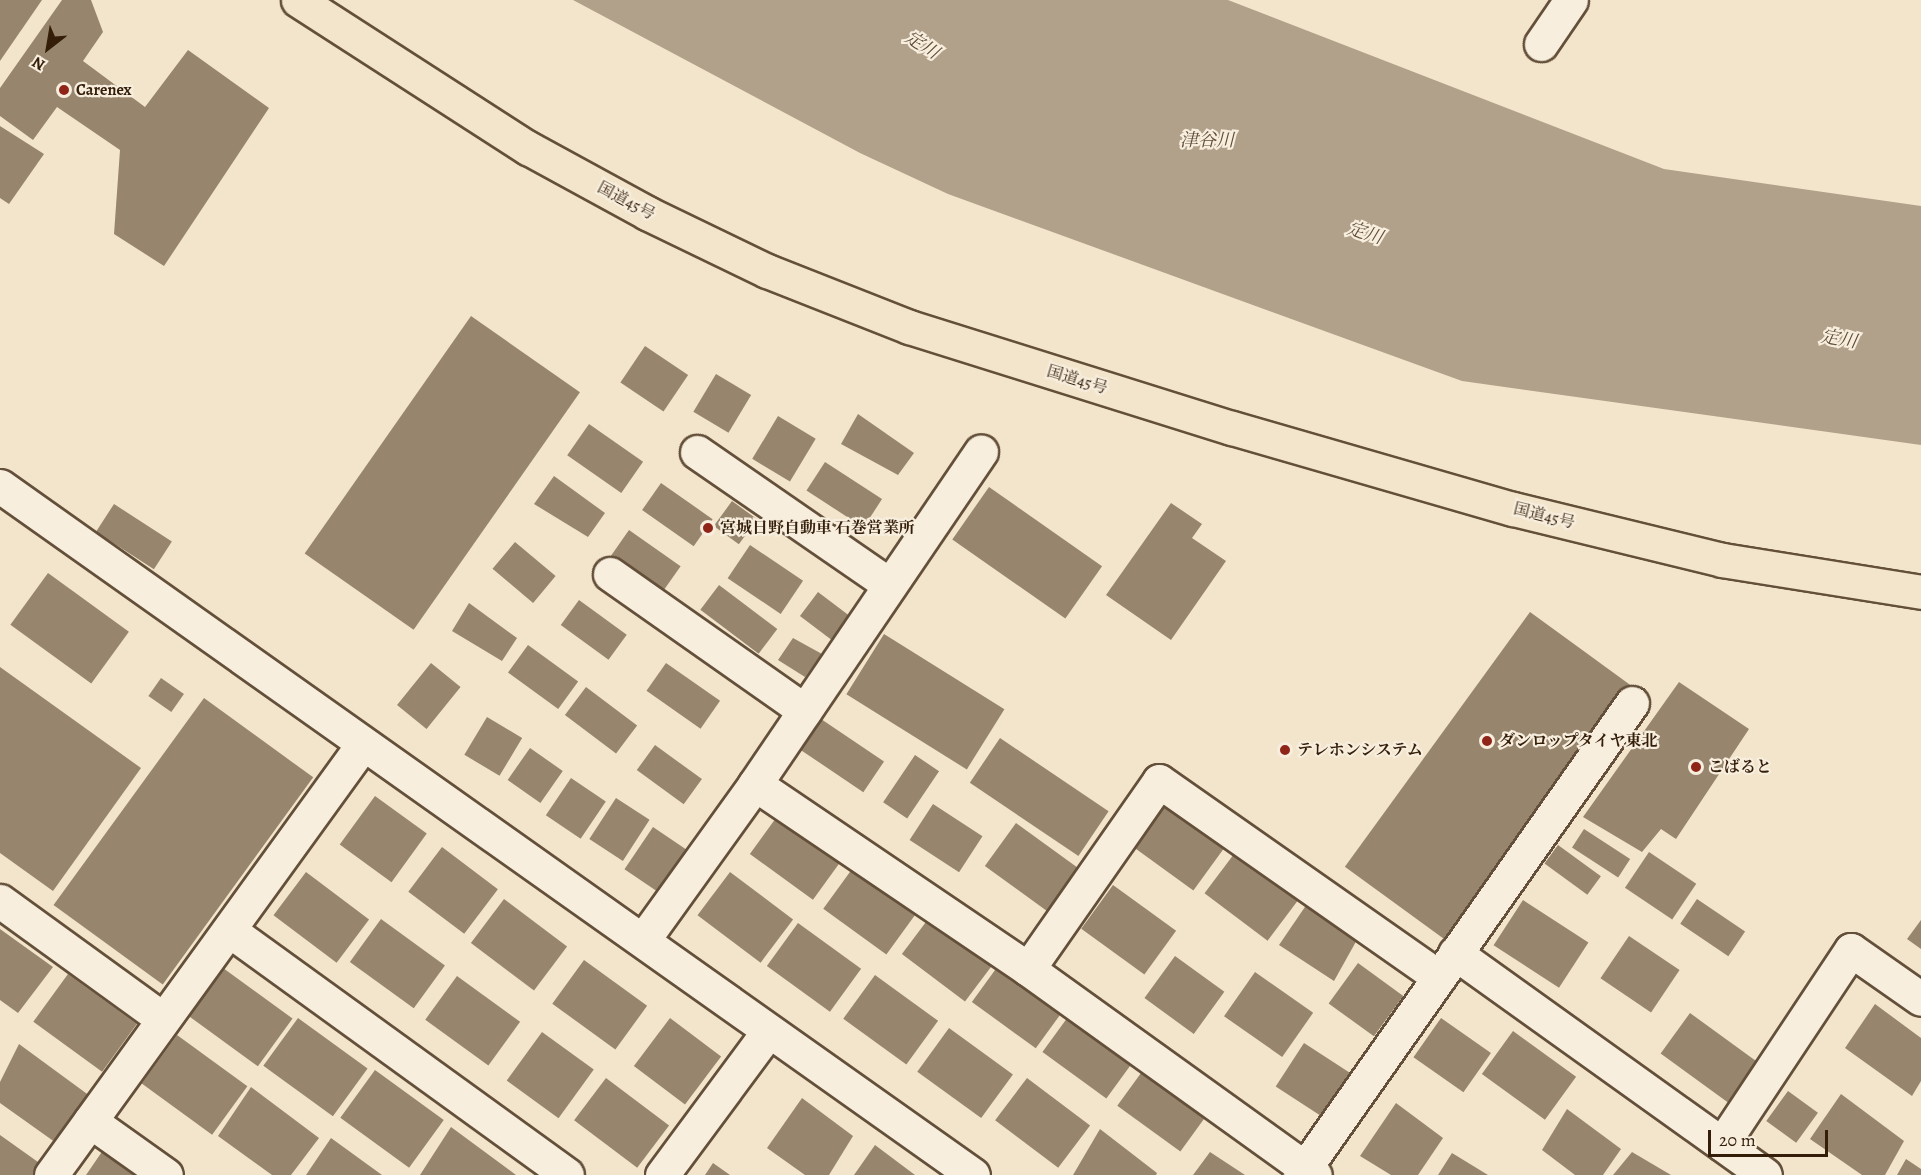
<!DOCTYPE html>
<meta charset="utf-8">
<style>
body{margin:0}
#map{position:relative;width:1921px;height:1175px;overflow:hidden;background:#f3e5cc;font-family:Alegreya,"Noto Serif JP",serif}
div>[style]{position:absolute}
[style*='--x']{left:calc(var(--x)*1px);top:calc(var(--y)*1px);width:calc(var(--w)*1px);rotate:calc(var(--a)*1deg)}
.water>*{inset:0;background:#b2a18a}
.building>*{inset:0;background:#97856e;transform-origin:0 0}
.roads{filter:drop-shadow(2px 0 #64503a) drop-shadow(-2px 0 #64503a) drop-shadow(0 2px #64503a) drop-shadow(0 -2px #64503a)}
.street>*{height:33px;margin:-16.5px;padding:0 16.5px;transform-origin:16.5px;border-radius:16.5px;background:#f7eede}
.secondary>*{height:33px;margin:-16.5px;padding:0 16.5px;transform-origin:16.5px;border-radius:16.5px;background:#f7eede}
.highway>*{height:33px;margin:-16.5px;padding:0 16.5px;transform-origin:16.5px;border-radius:16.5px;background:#f3e5cc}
.dots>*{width:16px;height:16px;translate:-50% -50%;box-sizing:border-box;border:3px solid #f7eede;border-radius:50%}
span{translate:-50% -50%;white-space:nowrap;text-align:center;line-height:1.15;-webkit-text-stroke:4.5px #f7eede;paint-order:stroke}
.poi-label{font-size:16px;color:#341e09;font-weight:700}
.left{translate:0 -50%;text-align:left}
.street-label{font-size:16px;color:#341e09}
.water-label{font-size:18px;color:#604c36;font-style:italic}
.north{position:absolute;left:18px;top:18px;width:60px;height:60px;-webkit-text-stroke:4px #f7eede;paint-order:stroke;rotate:211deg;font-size:16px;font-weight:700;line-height:24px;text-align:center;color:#341e09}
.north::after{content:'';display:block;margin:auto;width:21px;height:27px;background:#341e09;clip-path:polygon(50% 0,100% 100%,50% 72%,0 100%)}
.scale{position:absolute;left:1708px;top:1130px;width:120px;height:27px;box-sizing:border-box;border:3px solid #341e09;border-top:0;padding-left:8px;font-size:18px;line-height:21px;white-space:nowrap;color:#341e09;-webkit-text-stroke:4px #f7eede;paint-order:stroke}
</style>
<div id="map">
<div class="water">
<i style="clip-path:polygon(573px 0,1228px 0,1664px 169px,1921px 206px,1921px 445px,1462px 381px,948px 194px,860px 153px)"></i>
</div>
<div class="building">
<i style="clip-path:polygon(0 0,42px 0,0 61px)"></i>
<i style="clip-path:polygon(62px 0,91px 0,103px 32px,83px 61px,145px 107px,188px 50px,269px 108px,164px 266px,114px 234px,120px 150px,57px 107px,33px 140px,0 116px,0 88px)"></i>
<i style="clip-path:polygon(0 126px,44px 154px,9px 204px,0 198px)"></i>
<i style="left:471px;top:316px;width:133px;height:290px;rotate:35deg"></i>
<i style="left:645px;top:346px;width:52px;height:44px;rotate:34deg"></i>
<i style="left:716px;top:374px;width:41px;height:44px;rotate:31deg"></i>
<i style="clip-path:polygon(858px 414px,914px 453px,898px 475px,841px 444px)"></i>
<i style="left:778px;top:416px;width:44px;height:50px;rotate:31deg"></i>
<i style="left:589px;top:424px;width:66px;height:38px;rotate:35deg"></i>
<i style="left:825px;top:462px;width:68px;height:34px;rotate:33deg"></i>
<i style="clip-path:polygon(554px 476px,605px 513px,588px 537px,534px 504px)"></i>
<i style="left:661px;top:483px;width:63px;height:33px;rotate:35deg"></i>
<i style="left:989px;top:487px;width:138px;height:64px;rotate:35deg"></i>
<i style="left:732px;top:501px;width:31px;height:31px;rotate:36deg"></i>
<i style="clip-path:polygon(1171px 503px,1202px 524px,1192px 538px,1226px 561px,1171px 640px,1106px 595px)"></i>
<i style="left:114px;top:504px;width:69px;height:33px;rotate:33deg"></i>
<i style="left:629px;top:530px;width:63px;height:32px;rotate:35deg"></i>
<i style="left:515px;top:542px;width:53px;height:35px;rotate:40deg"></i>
<i style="left:750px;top:545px;width:64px;height:40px;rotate:34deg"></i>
<i style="left:48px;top:573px;width:100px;height:64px;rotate:36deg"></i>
<i style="left:719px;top:585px;width:73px;height:31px;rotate:37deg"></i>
<i style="left:818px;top:592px;width:41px;height:30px;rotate:37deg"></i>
<i style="left:579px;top:600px;width:59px;height:31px;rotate:36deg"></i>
<i style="clip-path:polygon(469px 603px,517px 638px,502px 661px,452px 631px)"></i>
<i style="left:1530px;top:612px;width:127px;height:315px;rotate:36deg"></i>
<i style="left:884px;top:634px;width:142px;height:71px;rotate:32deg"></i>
<i style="clip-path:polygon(793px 638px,822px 654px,805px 677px,778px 660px)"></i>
<i style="left:528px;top:645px;width:62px;height:34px;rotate:36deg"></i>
<i style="left:431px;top:663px;width:38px;height:54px;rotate:39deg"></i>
<i style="left:666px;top:663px;width:66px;height:34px;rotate:35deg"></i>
<i style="clip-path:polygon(0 667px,141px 768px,53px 891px,0 853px)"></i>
<i style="left:161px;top:678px;width:28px;height:22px;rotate:35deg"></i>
<i style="clip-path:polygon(1679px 682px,1749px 729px,1676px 839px,1661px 829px,1642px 852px,1583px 817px)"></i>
<i style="left:586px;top:687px;width:64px;height:35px;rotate:37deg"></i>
<i style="left:204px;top:698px;width:135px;height:256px;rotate:36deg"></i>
<i style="left:487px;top:717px;width:41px;height:44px;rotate:31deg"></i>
<i style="left:821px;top:719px;width:76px;height:37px;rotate:34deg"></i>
<i style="left:1000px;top:738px;width:131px;height:54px;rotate:34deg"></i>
<i style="left:655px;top:745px;width:58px;height:31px;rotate:36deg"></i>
<i style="left:530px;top:748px;width:40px;height:39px;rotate:35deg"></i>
<i style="left:915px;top:755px;width:29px;height:57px;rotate:34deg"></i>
<i style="left:571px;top:778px;width:42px;height:45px;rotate:34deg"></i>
<i style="left:375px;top:796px;width:64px;height:60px;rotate:36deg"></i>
<i style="left:616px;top:798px;width:40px;height:49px;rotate:33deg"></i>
<i style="left:1162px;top:801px;width:78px;height:54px;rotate:36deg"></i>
<i style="left:933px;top:804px;width:59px;height:43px;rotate:33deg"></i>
<i style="left:781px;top:811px;width:78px;height:53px;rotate:36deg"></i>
<i style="left:1016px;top:823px;width:78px;height:53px;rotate:36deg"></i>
<i style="left:653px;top:827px;width:41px;height:51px;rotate:34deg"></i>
<i style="left:1584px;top:829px;width:55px;height:22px;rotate:33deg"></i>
<i style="left:1558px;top:845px;width:53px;height:23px;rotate:36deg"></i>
<i style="left:442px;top:847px;width:70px;height:56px;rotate:37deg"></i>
<i style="left:1237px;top:850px;width:79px;height:54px;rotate:37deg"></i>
<i style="left:1649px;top:852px;width:57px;height:43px;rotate:34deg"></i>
<i style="left:855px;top:865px;width:78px;height:54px;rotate:36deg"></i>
<i style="left:306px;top:872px;width:79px;height:54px;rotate:37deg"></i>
<i style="left:730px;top:872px;width:79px;height:54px;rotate:37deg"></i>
<i style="left:1113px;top:885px;width:78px;height:54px;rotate:36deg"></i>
<i style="left:504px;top:899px;width:79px;height:55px;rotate:37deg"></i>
<i style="left:1697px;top:899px;width:58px;height:30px;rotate:34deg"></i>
<i style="left:1523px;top:900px;width:78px;height:54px;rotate:33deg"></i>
<i style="clip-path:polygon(1309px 901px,1358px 938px,1334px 981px,1279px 945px)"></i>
<i style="left:935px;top:910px;width:79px;height:55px;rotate:37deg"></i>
<i style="left:381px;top:919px;width:79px;height:53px;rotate:36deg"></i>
<i style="clip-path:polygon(1921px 920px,1921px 949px,1907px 939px)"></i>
<i style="left:798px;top:923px;width:78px;height:53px;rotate:36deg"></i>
<i style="clip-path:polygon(0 929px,53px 967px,18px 1013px,0 1000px)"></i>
<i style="left:1629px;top:936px;width:61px;height:51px;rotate:34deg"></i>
<i style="left:1175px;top:956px;width:61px;height:52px;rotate:36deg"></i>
<i style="left:1003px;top:959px;width:79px;height:53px;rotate:36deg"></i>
<i style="left:584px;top:960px;width:78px;height:54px;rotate:36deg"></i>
<i style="left:1358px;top:963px;width:56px;height:50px;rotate:36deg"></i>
<i style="left:223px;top:968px;width:86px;height:59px;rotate:36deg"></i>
<i style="left:1255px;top:972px;width:71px;height:54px;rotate:35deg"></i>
<i style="left:68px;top:974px;width:85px;height:59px;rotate:36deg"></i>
<i style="left:875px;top:975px;width:78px;height:54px;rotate:36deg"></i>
<i style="left:457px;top:976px;width:78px;height:54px;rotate:36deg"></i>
<i style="clip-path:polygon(1875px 1004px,1921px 1038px,1921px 1081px,1912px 1096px,1845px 1048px)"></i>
<i style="left:1073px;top:1010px;width:79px;height:52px;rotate:36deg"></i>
<i style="left:1690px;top:1013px;width:88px;height:50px;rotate:36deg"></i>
<i style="left:298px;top:1018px;width:86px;height:59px;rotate:36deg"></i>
<i style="left:670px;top:1018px;width:64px;height:60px;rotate:37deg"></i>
<i style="left:1441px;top:1018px;width:61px;height:48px;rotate:35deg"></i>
<i style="left:949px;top:1028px;width:79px;height:54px;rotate:36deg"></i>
<i style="left:1513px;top:1031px;width:78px;height:53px;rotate:36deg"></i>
<i style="left:542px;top:1032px;width:64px;height:60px;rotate:36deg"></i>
<i style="left:177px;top:1035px;width:87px;height:60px;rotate:36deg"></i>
<i style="left:1304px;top:1043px;width:56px;height:52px;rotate:33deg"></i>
<i style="clip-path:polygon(19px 1044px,94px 1099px,59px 1145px,0 1103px,0 1082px)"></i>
<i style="left:1149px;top:1062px;width:78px;height:54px;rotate:36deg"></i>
<i style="left:375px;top:1070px;width:85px;height:59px;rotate:36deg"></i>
<i style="left:606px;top:1078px;width:79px;height:53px;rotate:37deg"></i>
<i style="left:1027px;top:1078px;width:79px;height:53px;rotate:37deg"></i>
<i style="clip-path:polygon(251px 1087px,319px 1138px,291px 1175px,272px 1175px,218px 1136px)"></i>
<i style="left:1788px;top:1091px;width:37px;height:37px;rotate:36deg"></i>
<i style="clip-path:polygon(1841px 1094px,1904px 1141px,1885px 1175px,1862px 1175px,1810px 1139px)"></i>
<i style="clip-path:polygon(802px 1098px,853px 1136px,829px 1175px,805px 1175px,767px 1148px)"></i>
<i style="clip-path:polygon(1396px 1103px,1443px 1138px,1418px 1175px,1391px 1175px,1360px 1156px)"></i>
<i style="clip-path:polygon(1567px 1109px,1621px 1149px,1603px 1175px,1575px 1175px,1542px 1150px)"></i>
<i style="clip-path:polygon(451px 1127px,516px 1175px,420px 1175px)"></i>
<i style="clip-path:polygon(1100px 1129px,1157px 1173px,1156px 1175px,1073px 1175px)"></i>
<i style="clip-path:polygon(0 1135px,45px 1167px,39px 1175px,0 1175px)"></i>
<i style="clip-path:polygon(331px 1138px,382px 1175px,306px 1175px)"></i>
<i style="clip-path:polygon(108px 1143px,152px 1175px,86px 1175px)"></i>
<i style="clip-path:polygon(875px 1145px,915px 1175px,854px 1175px)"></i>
<i style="clip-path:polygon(1210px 1152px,1245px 1175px,1193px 1175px)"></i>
<i style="clip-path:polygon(1632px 1152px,1671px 1175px,1613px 1175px)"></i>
<i style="clip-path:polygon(1452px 1153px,1488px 1175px,1438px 1175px)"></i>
<i style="clip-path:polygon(1906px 1159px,1921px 1169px,1921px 1175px,1897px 1175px)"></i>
<i style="clip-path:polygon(713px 1163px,730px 1175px,705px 1175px)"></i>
</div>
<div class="roads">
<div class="street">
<i style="--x:1541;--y:44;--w:53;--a:-55.7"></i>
<i style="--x:697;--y:452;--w:234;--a:34.6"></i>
<i style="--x:610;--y:574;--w:238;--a:35.1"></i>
<i style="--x:755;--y:784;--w:402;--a:-55.8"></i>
<i style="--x:0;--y:901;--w:201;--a:35.9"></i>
<i style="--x:229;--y:930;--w:417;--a:35.9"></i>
<i style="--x:643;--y:940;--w:192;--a:-54.3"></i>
<i style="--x:755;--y:784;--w:330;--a:34.1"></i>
<i style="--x:1028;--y:969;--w:353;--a:35.7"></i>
<i style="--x:1455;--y:953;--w:381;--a:35.6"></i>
<i style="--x:1028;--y:969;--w:229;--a:-55.1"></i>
<i style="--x:1159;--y:781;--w:342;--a:35"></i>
<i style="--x:90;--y:1121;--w:93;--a:35.4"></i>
<i style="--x:1722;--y:1144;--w:233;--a:-56.4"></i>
<i style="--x:1851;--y:950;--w:85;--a:35"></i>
<i style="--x:51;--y:1175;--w:532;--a:-54.1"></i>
<i style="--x:662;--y:1175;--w:178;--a:-53.5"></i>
<i style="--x:1300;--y:1175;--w:577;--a:-54.88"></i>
</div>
<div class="secondary">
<i style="--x:0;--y:486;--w:1192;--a:35.3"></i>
</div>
<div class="highway">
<i style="--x:298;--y:0;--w:274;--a:32.8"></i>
<i style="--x:528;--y:148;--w:136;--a:28.6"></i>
<i style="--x:647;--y:213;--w:133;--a:25.8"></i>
<i style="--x:767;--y:271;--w:153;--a:21.5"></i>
<i style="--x:909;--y:327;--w:338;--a:17.4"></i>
<i style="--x:1232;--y:428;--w:292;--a:16.1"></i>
<i style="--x:1513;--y:509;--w:215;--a:13.7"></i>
<i style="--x:1722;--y:560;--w:202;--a:9.1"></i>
</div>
</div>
<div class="dots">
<i style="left:64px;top:90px;background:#8f2418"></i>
<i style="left:708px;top:528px;background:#8f2418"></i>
<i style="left:1487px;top:741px;background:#8f2418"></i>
<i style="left:1285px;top:750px;background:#8f2418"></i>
<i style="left:1696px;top:767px;background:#8f2418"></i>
</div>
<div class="poi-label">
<span class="left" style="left:76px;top:90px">Carenex</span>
<span class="left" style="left:720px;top:528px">宮城日野自動車 石巻営業所</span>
<span class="left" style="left:1499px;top:741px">ダンロップタイヤ東北</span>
<span class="left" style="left:1297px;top:750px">テレホンシステム</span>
<span class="left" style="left:1708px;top:767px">こばると</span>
</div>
<div class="street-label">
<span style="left:626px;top:201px;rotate:28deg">国道45号</span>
<span style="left:1077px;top:380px;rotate:17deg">国道45号</span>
<span style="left:1544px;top:516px;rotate:14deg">国道45号</span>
</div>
<div class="water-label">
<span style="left:922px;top:45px;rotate:32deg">定川</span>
<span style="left:1207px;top:140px">津谷川</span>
<span style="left:1365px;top:233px;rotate:17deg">定川</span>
<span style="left:1839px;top:339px;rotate:10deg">定川</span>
</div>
<div class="north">N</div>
<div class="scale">20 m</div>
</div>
